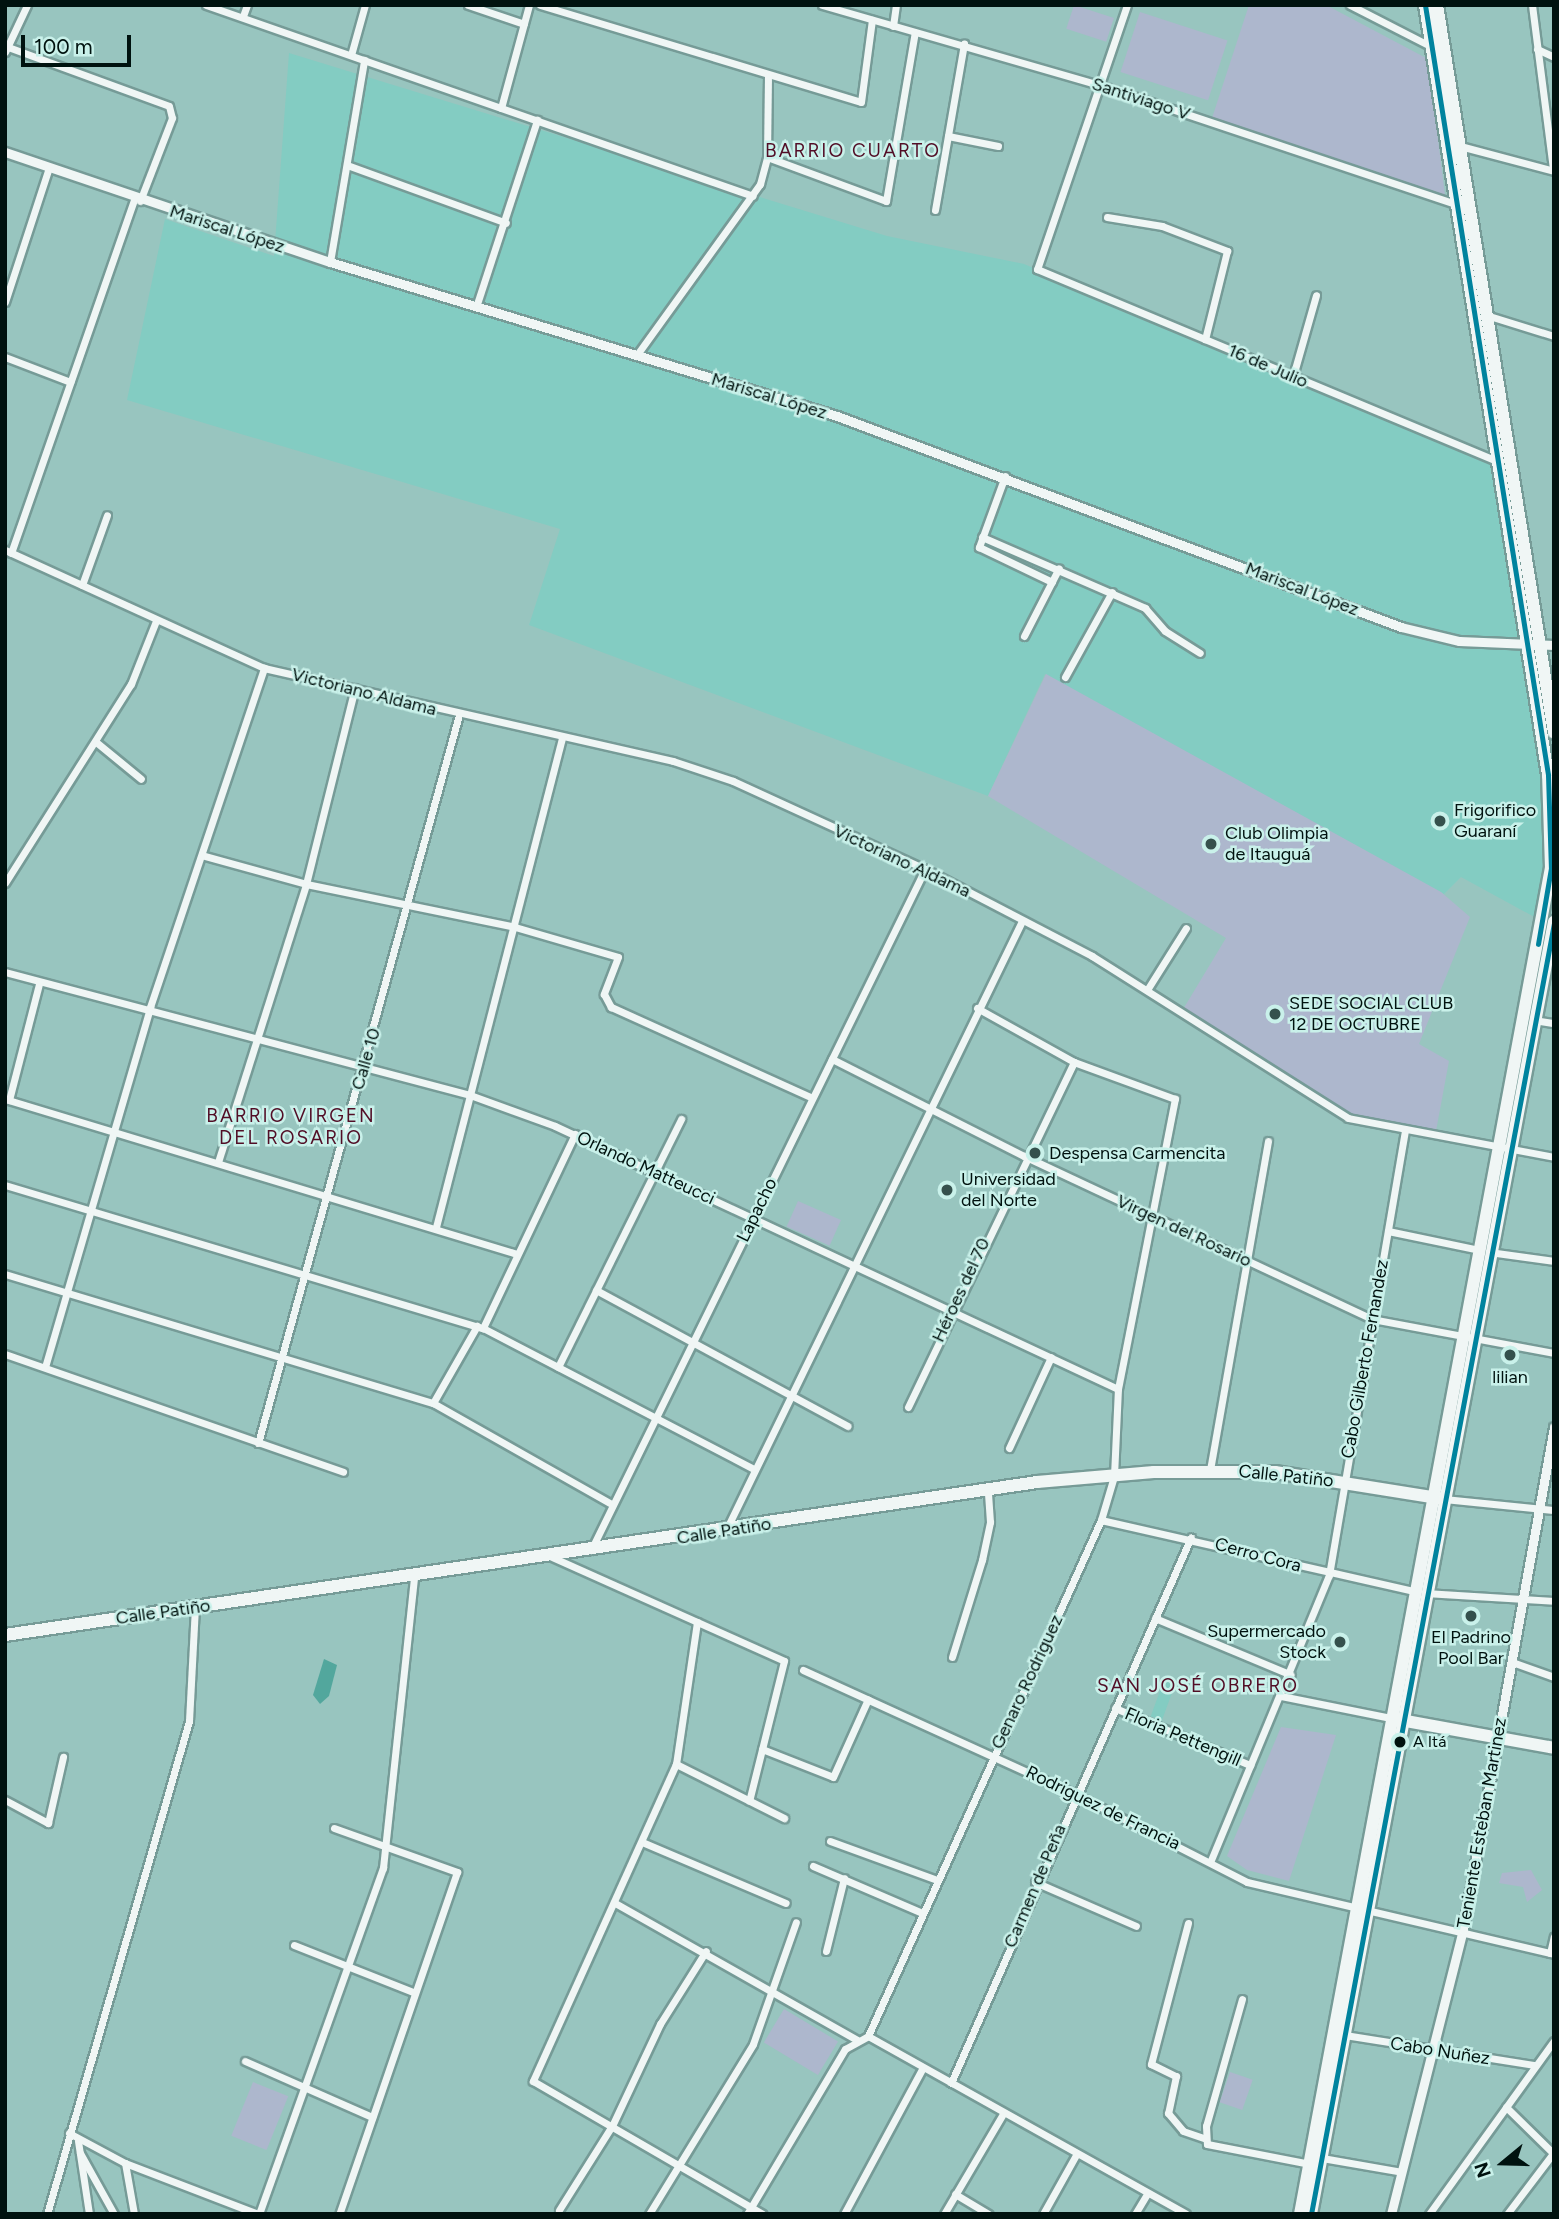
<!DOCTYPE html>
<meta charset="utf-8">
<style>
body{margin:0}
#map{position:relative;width:1559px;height:2219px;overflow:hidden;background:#98c5bf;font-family:Figtree,sans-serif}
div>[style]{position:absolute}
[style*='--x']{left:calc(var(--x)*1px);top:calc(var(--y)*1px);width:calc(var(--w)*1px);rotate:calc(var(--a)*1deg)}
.built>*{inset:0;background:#83ccc2;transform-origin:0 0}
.green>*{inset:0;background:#adb7cd;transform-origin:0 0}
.water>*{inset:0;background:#52a79d}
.roads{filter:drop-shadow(2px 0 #769b97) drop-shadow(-2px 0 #769b97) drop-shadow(0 2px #769b97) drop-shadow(0 -2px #769b97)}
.minor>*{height:7px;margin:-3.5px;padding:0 3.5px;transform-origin:3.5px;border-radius:3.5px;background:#f0f6f5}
.tertiary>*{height:9px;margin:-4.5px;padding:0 4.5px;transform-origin:4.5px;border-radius:4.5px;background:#f0f6f5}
.primary>*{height:12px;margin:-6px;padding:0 6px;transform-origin:6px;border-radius:6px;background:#f0f6f5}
.trunk>*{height:12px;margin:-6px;padding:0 6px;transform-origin:6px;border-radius:6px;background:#f0f6f5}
.bus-1>*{height:5px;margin:-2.5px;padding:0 2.5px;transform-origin:2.5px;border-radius:2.5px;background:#00839e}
.dots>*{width:19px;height:19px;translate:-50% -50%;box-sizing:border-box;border:4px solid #c9f1ea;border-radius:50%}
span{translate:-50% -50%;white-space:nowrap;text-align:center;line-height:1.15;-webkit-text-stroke:5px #c9f1ea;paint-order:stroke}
.bus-label{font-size:16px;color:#00120f}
.left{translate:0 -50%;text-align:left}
.street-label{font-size:18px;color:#00120f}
.poi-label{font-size:18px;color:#00120f}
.right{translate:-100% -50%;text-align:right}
.neighbourhood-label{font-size:19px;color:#520e26;letter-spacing:2px}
.frame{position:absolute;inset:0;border:7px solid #00120f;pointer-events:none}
.north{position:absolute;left:1468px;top:2128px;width:70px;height:70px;-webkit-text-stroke:5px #c9f1ea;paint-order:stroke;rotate:251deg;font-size:19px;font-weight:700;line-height:28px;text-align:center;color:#00120f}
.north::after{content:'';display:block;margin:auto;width:24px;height:32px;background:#00120f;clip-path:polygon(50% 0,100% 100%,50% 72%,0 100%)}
.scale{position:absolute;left:21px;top:35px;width:110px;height:32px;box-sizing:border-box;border:4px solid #00120f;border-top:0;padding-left:9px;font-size:21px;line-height:24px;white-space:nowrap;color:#00120f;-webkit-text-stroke:5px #c9f1ea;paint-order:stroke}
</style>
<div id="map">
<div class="built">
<i style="clip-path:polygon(289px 53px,887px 236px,1024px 264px,1493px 463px,1550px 824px,1540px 920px,1461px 877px,1444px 894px,1045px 674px,988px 796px,529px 625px,560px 529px,127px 400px,165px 219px,274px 256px)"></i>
<i style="left:1165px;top:1677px;width:12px;height:42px;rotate:20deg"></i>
</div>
<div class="green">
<i style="left:1074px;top:5px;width:42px;height:25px;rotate:18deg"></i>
<i style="clip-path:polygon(1249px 5px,1326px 5px,1428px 59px,1445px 195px,1212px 118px)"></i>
<i style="left:1140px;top:12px;width:92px;height:63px;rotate:18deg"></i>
<i style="clip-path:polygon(1046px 674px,1441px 892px,1470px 917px,1419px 1044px,1449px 1061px,1436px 1131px,1346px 1115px,1182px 1011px,1226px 938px,988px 796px)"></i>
<i style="left:798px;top:1201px;width:47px;height:28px;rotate:24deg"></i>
<i style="clip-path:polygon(1281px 1727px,1336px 1735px,1289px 1881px,1247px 1870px,1227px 1856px)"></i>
<i style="clip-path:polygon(1531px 1870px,1542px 1890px,1527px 1902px,1523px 1887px,1499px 1883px,1502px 1873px)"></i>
<i style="left:784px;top:2009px;width:63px;height:39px;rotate:31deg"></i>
<i style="left:1230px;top:2072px;width:24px;height:32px;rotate:19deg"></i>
<i style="left:253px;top:2082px;width:38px;height:58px;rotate:22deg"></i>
</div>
<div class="water">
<i style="clip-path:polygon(324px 1659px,337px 1665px,329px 1696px,320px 1704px,313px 1695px)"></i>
</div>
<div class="roads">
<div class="minor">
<i style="--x:206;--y:5;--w:579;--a:19.25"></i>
<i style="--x:468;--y:5;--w:59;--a:18.7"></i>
<i style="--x:540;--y:5;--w:335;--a:16.8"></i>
<i style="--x:861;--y:102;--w:83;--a:-82.4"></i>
<i style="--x:822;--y:5;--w:289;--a:16.1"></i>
<i style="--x:1100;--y:85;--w:375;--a:18.5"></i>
<i style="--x:1127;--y:5;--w:279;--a:108.8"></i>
<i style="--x:1037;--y:269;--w:501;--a:22.67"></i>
<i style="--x:1350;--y:5;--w:92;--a:27.1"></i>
<i style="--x:1532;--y:5;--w:166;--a:82.7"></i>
<i style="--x:243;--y:16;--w:12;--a:-70"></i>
<i style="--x:893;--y:26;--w:21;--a:-82"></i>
<i style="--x:8;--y:47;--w:171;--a:20.1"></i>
<i style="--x:169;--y:106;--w:12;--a:76"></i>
<i style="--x:172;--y:118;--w:89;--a:111.1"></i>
<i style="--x:1537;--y:49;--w:19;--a:25"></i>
<i style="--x:5;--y:52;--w:52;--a:-64.9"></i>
<i style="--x:351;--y:55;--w:52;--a:-74.4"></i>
<i style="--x:501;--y:108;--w:107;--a:-74.8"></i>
<i style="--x:948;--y:136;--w:51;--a:11.3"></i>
<i style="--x:1460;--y:146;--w:97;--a:14.9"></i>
<i style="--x:767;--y:157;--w:127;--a:20.3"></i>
<i style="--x:886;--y:201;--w:171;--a:-80.3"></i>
<i style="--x:347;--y:165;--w:169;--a:20"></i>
<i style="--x:935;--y:210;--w:169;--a:-80.1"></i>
<i style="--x:1107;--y:217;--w:56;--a:9.3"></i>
<i style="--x:1162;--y:226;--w:70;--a:21"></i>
<i style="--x:1227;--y:251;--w:91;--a:104"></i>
<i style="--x:330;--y:262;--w:205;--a:-80.4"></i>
<i style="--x:5;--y:302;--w:142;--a:-71.9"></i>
<i style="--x:476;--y:307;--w:197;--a:-71.9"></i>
<i style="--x:1486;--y:315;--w:71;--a:17.2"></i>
<i style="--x:636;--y:356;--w:212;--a:-54.2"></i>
<i style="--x:760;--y:184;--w:28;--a:-75"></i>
<i style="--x:767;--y:157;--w:81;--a:-89.3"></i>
<i style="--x:5;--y:357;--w:70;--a:21"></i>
<i style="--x:1293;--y:376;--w:84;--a:-74.1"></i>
<i style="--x:1005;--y:476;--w:76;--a:110.1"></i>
<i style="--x:979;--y:547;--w:81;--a:25.6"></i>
<i style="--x:982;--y:537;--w:178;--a:23.5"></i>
<i style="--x:1145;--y:608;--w:30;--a:49"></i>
<i style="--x:1165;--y:631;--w:41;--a:32.2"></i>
<i style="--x:5;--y:550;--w:285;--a:24.5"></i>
<i style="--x:264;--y:668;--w:419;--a:12.8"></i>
<i style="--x:673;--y:761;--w:63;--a:18.4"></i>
<i style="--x:733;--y:781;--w:211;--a:24.6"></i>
<i style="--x:925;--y:869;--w:188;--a:27.5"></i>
<i style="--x:1092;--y:956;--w:303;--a:32.3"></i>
<i style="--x:1348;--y:1118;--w:210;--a:10.7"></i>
<i style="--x:11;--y:553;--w:375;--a:-70.8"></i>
<i style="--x:82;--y:585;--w:74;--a:-70.3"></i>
<i style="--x:1024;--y:636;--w:76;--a:-62.8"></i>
<i style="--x:1065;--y:677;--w:97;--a:-61.1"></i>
<i style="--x:96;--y:742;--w:58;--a:39.4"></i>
<i style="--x:205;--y:856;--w:105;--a:15.5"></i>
<i style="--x:306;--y:884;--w:213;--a:11.6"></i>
<i style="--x:515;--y:927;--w:107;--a:16.2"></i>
<i style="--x:618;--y:957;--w:40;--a:111"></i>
<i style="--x:604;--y:994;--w:15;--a:62"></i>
<i style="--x:611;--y:1007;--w:218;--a:24.3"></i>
<i style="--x:5;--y:883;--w:236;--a:-57.7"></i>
<i style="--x:131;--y:684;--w:68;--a:-68.4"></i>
<i style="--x:5;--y:972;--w:481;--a:14.8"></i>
<i style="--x:470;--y:1095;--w:90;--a:20"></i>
<i style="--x:555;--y:1126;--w:621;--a:25.04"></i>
<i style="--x:1147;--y:990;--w:73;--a:-57.8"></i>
<i style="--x:1534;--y:1020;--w:20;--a:9"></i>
<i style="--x:832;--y:1059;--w:215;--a:26.8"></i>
<i style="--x:1024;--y:1156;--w:384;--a:25.1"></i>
<i style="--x:1372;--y:1319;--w:185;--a:10.6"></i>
<i style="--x:5;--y:1099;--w:535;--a:16.84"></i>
<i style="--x:9;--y:1100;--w:120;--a:-75.5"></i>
<i style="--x:575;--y:1134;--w:215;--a:115.4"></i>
<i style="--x:483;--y:1328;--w:305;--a:27.5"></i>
<i style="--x:218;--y:1162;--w:292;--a:-72.4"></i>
<i style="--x:306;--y:884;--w:202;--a:-76"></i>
<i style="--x:5;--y:1185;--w:499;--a:16.7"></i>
<i style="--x:436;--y:1227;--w:505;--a:-75.55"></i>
<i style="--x:1388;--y:1231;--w:94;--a:11.7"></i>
<i style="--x:1489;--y:1252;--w:66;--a:7.9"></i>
<i style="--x:5;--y:1274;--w:447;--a:16.8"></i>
<i style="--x:433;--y:1403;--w:203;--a:29.5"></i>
<i style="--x:596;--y:1290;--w:286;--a:28.4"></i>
<i style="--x:5;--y:1354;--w:358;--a:19.2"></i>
<i style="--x:45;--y:1367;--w:375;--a:-73.7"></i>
<i style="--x:150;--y:1007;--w:358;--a:-71.4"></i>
<i style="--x:558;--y:1367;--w:277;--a:-63.6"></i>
<i style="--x:433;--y:1403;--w:89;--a:-60.3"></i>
<i style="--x:908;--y:1407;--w:383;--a:-64.3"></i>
<i style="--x:258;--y:1443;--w:755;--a:-74.57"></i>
<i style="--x:1009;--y:1448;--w:100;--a:-65.2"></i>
<i style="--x:1210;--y:1470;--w:334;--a:-80"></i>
<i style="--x:1445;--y:1499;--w:110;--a:5.8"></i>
<i style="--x:1101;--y:1520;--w:321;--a:12.8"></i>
<i style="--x:727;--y:1528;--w:675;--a:-64.08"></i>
<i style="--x:591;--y:1550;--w:758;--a:-63.87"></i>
<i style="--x:552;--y:1557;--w:254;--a:24.1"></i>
<i style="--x:784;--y:1661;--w:144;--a:104"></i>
<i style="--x:1425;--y:1593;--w:129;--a:3.5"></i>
<i style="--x:1155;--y:1618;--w:147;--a:22.7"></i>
<i style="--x:697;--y:1622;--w:144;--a:98.4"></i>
<i style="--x:676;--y:1764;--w:348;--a:114.3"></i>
<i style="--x:533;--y:2081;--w:265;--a:30.1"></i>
<i style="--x:952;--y:1657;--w:102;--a:-72.8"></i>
<i style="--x:982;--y:1560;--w:39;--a:-78"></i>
<i style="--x:990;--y:1522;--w:32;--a:-94"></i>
<i style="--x:1512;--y:1662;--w:45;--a:19.7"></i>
<i style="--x:803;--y:1670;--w:299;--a:24.5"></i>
<i style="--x:1075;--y:1794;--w:193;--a:27.1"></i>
<i style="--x:1247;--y:1882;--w:315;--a:13.2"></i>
<i style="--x:1281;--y:1696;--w:112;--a:11.3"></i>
<i style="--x:1115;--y:1708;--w:147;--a:22.9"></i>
<i style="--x:762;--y:1749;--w:76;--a:21.5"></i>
<i style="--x:833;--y:1777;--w:85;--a:-65.8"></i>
<i style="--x:676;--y:1764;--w:121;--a:26.6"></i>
<i style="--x:5;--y:1800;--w:49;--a:28.1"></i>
<i style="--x:48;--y:1823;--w:68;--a:-77.2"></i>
<i style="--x:334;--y:1828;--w:131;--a:19.7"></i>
<i style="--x:457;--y:1872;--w:362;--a:109"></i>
<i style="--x:830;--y:1841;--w:114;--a:20"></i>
<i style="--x:642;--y:1842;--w:156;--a:23"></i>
<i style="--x:1211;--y:1860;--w:308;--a:-67.5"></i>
<i style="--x:1329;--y:1575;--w:452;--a:-80.3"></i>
<i style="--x:813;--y:1866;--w:119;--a:23.3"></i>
<i style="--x:1035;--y:1882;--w:110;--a:23.5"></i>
<i style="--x:615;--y:1903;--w:278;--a:29.5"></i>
<i style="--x:1188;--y:1923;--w:146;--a:104.7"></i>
<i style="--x:1151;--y:2064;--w:28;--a:26"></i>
<i style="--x:1176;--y:2076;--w:38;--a:102"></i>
<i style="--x:1168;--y:2113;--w:23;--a:50"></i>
<i style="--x:1183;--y:2131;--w:24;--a:19"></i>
<i style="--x:294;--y:1945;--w:130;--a:21.6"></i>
<i style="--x:826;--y:1951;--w:75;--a:-76.1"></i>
<i style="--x:1550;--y:1953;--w:17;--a:-77"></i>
<i style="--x:1242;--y:1999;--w:132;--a:105.8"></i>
<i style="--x:1206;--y:2126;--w:18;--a:87"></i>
<i style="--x:1207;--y:2144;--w:105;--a:11"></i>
<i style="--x:1345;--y:2035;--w:192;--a:9"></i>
<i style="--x:868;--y:2036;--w:364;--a:29.2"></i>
<i style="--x:245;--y:2061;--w:139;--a:23.8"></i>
<i style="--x:951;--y:2083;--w:596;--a:-66.27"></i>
<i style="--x:1506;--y:2107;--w:67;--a:44.4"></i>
<i style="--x:69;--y:2133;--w:64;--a:28.2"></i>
<i style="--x:125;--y:2163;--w:142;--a:21"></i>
<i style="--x:78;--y:2141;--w:74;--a:81.4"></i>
<i style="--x:80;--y:2153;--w:70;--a:60.9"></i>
<i style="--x:1322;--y:2158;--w:81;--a:9.9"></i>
<i style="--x:125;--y:2163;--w:52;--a:80"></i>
<i style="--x:955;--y:2194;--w:39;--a:31"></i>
<i style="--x:559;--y:2210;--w:99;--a:-57.8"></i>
<i style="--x:612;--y:2126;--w:113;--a:-64.8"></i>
<i style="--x:660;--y:2024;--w:86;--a:-57.8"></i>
<i style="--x:47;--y:2214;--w:513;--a:-73.93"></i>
<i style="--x:189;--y:1721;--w:114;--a:-87"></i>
<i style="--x:259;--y:2214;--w:368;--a:-70.3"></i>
<i style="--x:383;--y:1868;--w:294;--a:-83.9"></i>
<i style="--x:649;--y:2214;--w:199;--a:-58.5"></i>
<i style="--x:753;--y:2044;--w:129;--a:-70.6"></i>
<i style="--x:747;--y:2214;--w:192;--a:-59.3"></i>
<i style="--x:845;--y:2049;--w:26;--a:-29"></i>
<i style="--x:868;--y:2036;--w:566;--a:-65.7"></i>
<i style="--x:1101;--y:1520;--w:46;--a:-73.5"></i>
<i style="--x:1114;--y:1476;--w:87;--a:-87.4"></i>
<i style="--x:1118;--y:1389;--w:296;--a:-78.9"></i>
<i style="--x:1175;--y:1099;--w:108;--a:-159.9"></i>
<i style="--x:1074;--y:1062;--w:111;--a:-150.9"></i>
<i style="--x:844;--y:2214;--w:165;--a:-61.7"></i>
<i style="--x:944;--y:2214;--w:116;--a:-59.5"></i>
<i style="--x:1043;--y:2214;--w:68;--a:-60.8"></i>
<i style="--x:1135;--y:2214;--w:23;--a:-59"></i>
<i style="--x:1429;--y:2214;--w:213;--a:-54.2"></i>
<i style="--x:1507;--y:2214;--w:78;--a:-52.8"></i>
</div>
<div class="tertiary">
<i style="--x:5;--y:152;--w:343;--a:18.7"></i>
<i style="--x:330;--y:262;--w:530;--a:16.9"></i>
<i style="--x:837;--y:416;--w:602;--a:20.51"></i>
<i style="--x:1401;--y:627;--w:60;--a:13.6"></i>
<i style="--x:1459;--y:641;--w:95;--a:2.4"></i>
<i style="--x:1391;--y:2214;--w:293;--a:-75.8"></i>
<i style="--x:1463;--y:1930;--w:511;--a:-79.75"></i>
</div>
<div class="primary">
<i style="--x:5;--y:1635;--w:1043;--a:-8.43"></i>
<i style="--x:1037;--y:1482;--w:117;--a:-4.9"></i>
<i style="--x:1154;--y:1472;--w:121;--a:0"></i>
<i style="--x:1275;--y:1472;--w:171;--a:9.1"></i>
<i style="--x:1395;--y:1719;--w:162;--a:10.3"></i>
</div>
<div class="trunk">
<i style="--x:1437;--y:5;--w:737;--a:80.87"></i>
<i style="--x:1300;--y:2214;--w:1369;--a:-79.44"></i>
<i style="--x:1551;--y:868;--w:93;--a:-91.8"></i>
<i style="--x:1548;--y:775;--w:780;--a:-99.08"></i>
<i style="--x:1311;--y:2214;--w:1315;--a:-79.35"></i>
</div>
</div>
<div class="bus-1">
<i style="--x:1425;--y:5;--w:780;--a:80.92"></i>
<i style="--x:1548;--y:775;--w:93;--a:88.2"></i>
<i style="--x:1551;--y:868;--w:77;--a:99.7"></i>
<i style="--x:1311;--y:2214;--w:1314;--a:-79.34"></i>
</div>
<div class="dots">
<i style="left:1440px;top:821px;background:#35514d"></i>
<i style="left:1211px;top:844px;background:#35514d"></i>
<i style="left:1275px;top:1014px;background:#35514d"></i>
<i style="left:1035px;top:1153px;background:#35514d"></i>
<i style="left:947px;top:1190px;background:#35514d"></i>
<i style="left:1510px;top:1355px;background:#35514d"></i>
<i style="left:1471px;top:1616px;background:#35514d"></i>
<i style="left:1340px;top:1642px;background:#35514d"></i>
<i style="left:1400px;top:1742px;background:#00120f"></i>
</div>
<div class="bus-label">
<span class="left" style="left:1413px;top:1742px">A Itá</span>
</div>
<div class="street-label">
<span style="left:1141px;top:99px;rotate:18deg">Santiviago V</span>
<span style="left:227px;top:229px;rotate:18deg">Mariscal López</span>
<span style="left:1268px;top:366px;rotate:23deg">16 de Julio</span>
<span style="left:769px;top:396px;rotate:17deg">Mariscal López</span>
<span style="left:1302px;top:589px;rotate:21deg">Mariscal López</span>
<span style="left:364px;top:692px;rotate:14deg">Victoriano Aldama</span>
<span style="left:902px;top:861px;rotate:25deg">Victoriano Aldama</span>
<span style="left:366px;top:1059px;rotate:-74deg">Calle 10</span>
<span style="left:646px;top:1168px;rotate:25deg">Orlando Matteucci</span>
<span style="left:757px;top:1210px;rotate:-64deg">Lapacho</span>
<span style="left:1184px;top:1231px;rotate:25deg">Virgen del Rosario</span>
<span style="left:961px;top:1290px;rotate:-65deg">Héroes del 70</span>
<span style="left:1365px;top:1359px;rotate:-80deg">Cabo Gilberto Fernandez</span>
<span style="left:1286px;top:1476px;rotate:6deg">Calle Patiño</span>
<span style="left:724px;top:1531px;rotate:-9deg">Calle Patiño</span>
<span style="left:1258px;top:1555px;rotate:15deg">Cerro Cora</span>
<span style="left:163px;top:1612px;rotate:-8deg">Calle Patiño</span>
<span style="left:1027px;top:1682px;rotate:-65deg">Genaro Rodriguez</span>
<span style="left:1183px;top:1737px;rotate:23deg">Floria Pettengill</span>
<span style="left:1103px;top:1808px;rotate:26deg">Rodriguez de Francia</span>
<span style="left:1482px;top:1823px;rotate:-80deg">Teniente Esteban Martinez</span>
<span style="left:1035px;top:1886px;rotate:-67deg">Carmen de Peña</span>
<span style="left:1440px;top:2051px;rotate:9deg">Cabo Nuñez</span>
</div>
<div class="poi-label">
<span class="left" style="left:1454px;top:821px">Frigorifico<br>Guaraní</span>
<span class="left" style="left:1225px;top:844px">Club Olimpia<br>de Itauguá</span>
<span class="left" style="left:1289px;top:1014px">SEDE SOCIAL CLUB<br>12 DE OCTUBRE</span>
<span class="left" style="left:1049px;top:1153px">Despensa Carmencita</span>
<span class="left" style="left:961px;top:1190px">Universidad<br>del Norte</span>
<span style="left:1510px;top:1377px">lilian</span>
<span class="right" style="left:1326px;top:1642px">Supermercado<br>Stock</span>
<span style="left:1471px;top:1648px">El Padrino<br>Pool Bar</span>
</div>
<div class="neighbourhood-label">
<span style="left:853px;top:151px">BARRIO CUARTO</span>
<span style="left:291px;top:1127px">BARRIO VIRGEN<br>DEL ROSARIO</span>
<span style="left:1198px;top:1686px">SAN JOSÉ OBRERO</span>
</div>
<div class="frame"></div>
<div class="north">N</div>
<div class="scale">100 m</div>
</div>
